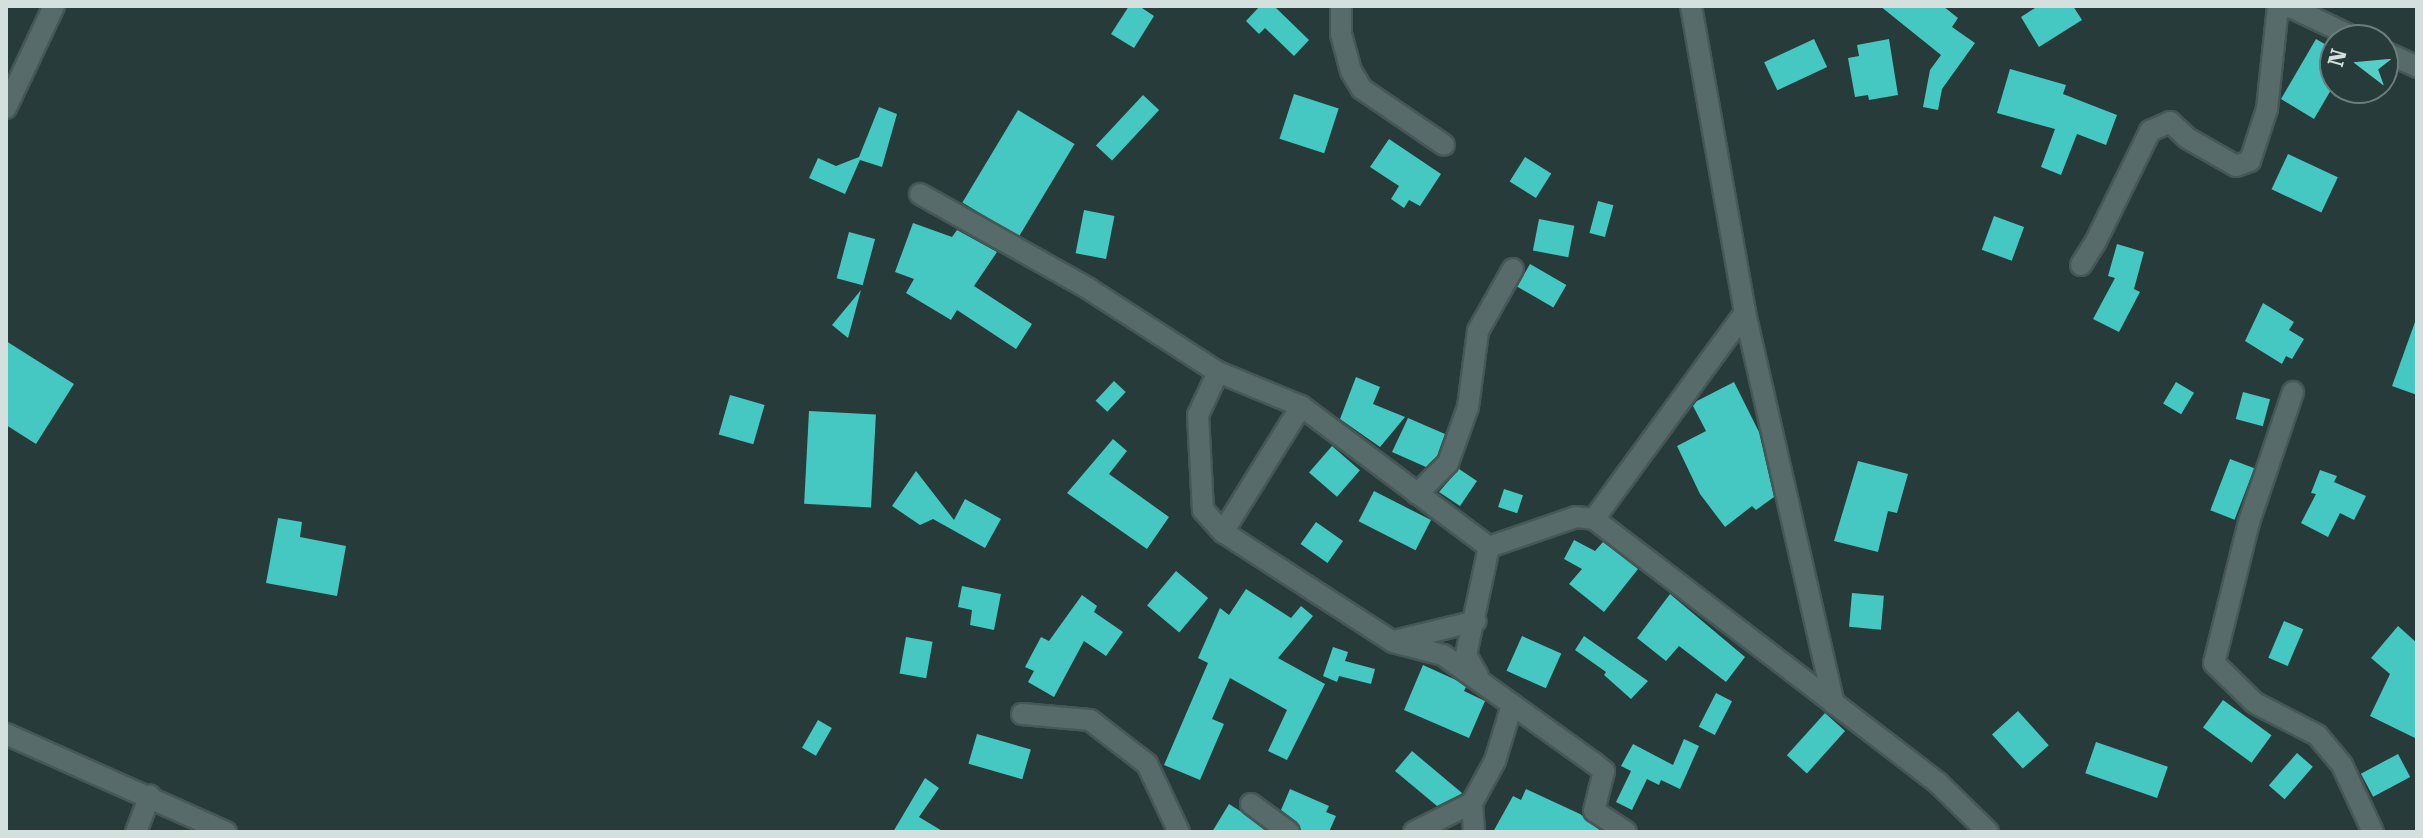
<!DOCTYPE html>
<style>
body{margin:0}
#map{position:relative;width:2423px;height:838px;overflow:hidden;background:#273b3a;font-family:"Roboto Serif",serif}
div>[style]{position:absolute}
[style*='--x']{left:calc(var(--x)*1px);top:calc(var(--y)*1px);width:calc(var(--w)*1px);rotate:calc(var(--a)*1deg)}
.building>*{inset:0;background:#44c8c1;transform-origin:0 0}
.roads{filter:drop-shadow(2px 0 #465756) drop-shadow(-2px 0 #465756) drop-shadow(0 2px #465756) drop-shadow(0 -2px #465756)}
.street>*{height:20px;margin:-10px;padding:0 10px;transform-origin:10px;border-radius:10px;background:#576c6a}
span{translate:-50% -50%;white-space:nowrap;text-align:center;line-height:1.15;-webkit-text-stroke:8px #273b3a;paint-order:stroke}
.frame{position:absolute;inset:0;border:8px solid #d4e0de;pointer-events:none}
.north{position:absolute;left:2319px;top:24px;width:80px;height:80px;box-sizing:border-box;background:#273b3a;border:2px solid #6c7d7c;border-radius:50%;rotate:286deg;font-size:22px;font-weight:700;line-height:32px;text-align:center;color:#d4e0de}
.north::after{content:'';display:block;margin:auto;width:28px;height:36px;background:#55cec6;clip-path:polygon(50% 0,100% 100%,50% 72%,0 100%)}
</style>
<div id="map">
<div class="building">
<i style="clip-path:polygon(1129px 6px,1139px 6px,1154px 16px,1134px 48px,1111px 34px)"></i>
<i style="clip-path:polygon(1260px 6px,1274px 6px,1309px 40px,1294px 56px,1265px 28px,1259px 34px,1246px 21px)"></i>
<i style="clip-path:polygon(1880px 6px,1943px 6px,1958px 18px,1952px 27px,1975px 43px,1942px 89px,1938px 110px,1923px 107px,1930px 70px,1941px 55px)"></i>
<i style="clip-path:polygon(2038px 6px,2073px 6px,2082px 20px,2039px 47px,2021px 17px)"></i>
<i style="left:1814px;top:39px;width:31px;height:55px;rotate:65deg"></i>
<i style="clip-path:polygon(1889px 39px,1898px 95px,1869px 100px,1868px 95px,1855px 97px,1848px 58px,1859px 56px,1857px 45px)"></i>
<i style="clip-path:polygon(2316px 39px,2335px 50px,2335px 83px,2314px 119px,2281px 99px)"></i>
<i style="clip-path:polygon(2010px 69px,2066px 85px,2063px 94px,2117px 115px,2106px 145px,2077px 134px,2061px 175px,2041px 167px,2055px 129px,1997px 113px)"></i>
<i style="left:1294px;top:94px;width:47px;height:47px;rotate:18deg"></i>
<i style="left:1143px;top:95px;width:22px;height:69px;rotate:43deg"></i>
<i style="clip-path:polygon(879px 107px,897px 114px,882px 167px,860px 160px,845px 194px,809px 178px,818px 158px,836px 166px,859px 157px)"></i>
<i style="left:1018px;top:110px;width:66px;height:108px;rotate:31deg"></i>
<i style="clip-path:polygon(1389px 139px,1441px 174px,1420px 206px,1409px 200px,1404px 208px,1391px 199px,1399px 186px,1370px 167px)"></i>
<i style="left:2288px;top:154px;width:55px;height:39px;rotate:25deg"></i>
<i style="left:1525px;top:157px;width:31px;height:29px;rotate:32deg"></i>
<i style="left:1598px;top:201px;width:16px;height:33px;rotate:15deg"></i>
<i style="left:1084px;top:210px;width:31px;height:44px;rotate:11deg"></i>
<i style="left:1994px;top:216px;width:32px;height:36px;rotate:20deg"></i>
<i style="left:1539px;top:219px;width:36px;height:32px;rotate:11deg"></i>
<i style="clip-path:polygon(913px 223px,952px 237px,957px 230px,997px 252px,974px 286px,1032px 324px,1016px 349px,957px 310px,951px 320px,906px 293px,914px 279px,895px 272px)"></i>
<i style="left:849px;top:232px;width:27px;height:48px;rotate:15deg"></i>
<i style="clip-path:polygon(2117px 244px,2144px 252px,2134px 289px,2140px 292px,2119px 332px,2093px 319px,2115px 278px,2108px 276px)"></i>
<i style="left:1530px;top:264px;width:42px;height:26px;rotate:30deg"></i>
<i style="clip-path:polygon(861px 290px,848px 338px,832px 325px)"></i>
<i style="clip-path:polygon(2263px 303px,2294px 322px,2289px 330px,2304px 339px,2292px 359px,2286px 356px,2282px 364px,2245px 341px)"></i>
<i style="clip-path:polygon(2415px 322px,2417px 322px,2417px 395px,2392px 386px)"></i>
<i style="clip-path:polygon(6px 341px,74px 384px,36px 444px,6px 425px)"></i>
<i style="clip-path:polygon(1356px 377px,1380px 387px,1373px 404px,1405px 417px,1380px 447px,1340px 419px)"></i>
<i style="left:1114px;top:381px;width:16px;height:27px;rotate:43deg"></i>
<i style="clip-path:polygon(1734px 382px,1759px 432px,1774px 497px,1756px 510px,1752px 506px,1725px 527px,1700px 494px,1677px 446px,1706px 431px,1693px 406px,1697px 401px)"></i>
<i style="left:2176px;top:382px;width:21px;height:25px;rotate:31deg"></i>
<i style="left:2243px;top:392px;width:28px;height:28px;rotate:15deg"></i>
<i style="left:730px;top:395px;width:36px;height:41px;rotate:16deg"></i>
<i style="left:809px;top:411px;width:67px;height:93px;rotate:3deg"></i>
<i style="clip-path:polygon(1408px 418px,1445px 434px,1437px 456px,1426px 467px,1392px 452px)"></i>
<i style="clip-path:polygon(1113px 439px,1127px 451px,1109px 474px,1169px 517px,1147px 549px,1067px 493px)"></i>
<i style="left:1332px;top:446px;width:37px;height:35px;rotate:41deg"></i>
<i style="left:2230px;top:459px;width:26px;height:55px;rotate:21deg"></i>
<i style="clip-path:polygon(1858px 461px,1908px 474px,1897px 513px,1888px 511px,1878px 552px,1834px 541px)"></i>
<i style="clip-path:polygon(1459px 469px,1477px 481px,1460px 506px,1439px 492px)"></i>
<i style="clip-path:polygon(2320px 470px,2337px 476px,2334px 482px,2366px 496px,2354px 520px,2340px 513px,2328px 537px,2301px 523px,2316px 494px,2311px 493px)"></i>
<i style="clip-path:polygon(916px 471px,954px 520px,965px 499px,1001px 519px,985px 548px,933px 519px,920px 525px,892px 506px)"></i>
<i style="left:1504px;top:489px;width:20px;height:19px;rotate:18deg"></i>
<i style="left:1374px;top:491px;width:64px;height:34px;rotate:27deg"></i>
<i style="clip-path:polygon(278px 518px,302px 522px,300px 537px,346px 546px,337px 596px,266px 583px)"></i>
<i style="left:1316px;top:522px;width:33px;height:27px;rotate:35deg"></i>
<i style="clip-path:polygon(1574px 540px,1595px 551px,1603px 542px,1638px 569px,1604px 612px,1569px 584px,1582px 569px,1564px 559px)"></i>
<i style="left:1176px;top:571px;width:42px;height:45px;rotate:40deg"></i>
<i style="clip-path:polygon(962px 586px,1001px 594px,994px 630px,970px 625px,972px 610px,958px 607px)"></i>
<i style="clip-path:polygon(1246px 589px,1291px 618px,1301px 606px,1313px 616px,1278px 658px,1325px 684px,1287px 760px,1268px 751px,1287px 710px,1230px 678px,1212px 719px,1224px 724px,1200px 780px,1164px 765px,1208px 663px,1198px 658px,1220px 608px,1229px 615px)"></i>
<i style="left:1852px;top:593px;width:32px;height:34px;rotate:5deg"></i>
<i style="clip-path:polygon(1670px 594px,1745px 657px,1726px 682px,1679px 646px,1666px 661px,1637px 638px)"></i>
<i style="clip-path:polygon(1082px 595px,1097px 606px,1094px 612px,1123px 632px,1106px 656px,1084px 641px,1054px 697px,1028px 682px,1034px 671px,1025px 667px,1041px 637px,1049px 641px)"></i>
<i style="left:2284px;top:621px;width:21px;height:40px;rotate:23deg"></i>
<i style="clip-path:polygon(2398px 626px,2417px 643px,2417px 739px,2370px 716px,2390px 674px,2371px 658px)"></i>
<i style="left:1522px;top:636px;width:43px;height:38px;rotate:24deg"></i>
<i style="clip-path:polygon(1584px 636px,1648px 681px,1631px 699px,1604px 675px,1606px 672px,1575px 650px)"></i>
<i style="left:906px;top:637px;width:27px;height:37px;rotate:10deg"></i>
<i style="clip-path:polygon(1333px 647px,1348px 652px,1345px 661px,1375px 669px,1371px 684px,1339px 676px,1337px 682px,1323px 676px)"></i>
<i style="clip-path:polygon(1423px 665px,1456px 680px,1466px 687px,1464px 691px,1485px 701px,1469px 738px,1404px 710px)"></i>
<i style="left:1716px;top:693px;width:18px;height:38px;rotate:27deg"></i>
<i style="left:2223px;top:700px;width:60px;height:34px;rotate:36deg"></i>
<i style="left:2018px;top:711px;width:46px;height:35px;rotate:48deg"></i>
<i style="left:1825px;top:713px;width:27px;height:57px;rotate:42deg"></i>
<i style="left:818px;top:720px;width:16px;height:32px;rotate:30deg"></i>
<i style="left:977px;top:734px;width:56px;height:31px;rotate:16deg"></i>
<i style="clip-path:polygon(1684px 739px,1699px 746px,1680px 789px,1661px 780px,1659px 785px,1647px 779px,1632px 810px,1616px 802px,1631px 771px,1621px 766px,1633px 744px,1673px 765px)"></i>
<i style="left:2096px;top:742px;width:76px;height:33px;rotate:19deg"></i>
<i style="clip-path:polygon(1412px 751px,1462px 793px,1461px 794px,1437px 806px,1395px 771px)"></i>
<i style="left:2297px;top:753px;width:21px;height:43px;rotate:41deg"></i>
<i style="left:2398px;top:754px;width:26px;height:42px;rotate:62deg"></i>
<i style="clip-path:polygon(925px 778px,939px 788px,919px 817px,944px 832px,893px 832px)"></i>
<i style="clip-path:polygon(1290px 789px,1329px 806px,1326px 812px,1336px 816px,1329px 832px,1302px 832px,1297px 822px,1281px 810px)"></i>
<i style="clip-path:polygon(1526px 789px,1580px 814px,1602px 832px,1493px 832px,1513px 796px,1521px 800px)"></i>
<i style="clip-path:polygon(1229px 804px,1240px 811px,1267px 832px,1212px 832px)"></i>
</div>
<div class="roads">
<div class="street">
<i style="--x:1341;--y:6;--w:28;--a:90"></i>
<i style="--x:1341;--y:34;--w:38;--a:75"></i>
<i style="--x:1351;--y:71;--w:21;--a:59"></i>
<i style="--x:1362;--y:89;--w:99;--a:34.3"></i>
<i style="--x:1691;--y:6;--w:312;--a:80"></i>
<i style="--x:1745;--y:313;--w:401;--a:77.2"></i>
<i style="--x:2288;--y:6;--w:80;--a:25.3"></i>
<i style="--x:2383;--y:51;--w:38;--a:25"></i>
<i style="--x:6;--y:108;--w:113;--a:-64.8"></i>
<i style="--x:920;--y:194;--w:194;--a:29.3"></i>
<i style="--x:1089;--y:289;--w:153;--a:32.8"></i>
<i style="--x:1218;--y:372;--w:90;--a:22.3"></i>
<i style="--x:1301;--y:406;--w:235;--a:36.9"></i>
<i style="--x:2081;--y:265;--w:26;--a:-58"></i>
<i style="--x:2095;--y:243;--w:125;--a:-63.8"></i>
<i style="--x:2150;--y:131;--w:22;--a:-24"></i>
<i style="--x:2170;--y:122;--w:23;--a:43"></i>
<i style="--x:2187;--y:138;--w:56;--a:29.7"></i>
<i style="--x:2236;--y:166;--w:15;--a:-20"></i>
<i style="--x:2250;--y:161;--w:55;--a:-71.9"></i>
<i style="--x:2267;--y:109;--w:104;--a:-83.9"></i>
<i style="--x:1218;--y:372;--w:47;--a:114.9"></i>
<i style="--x:1198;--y:415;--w:95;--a:87"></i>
<i style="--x:1203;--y:510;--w:30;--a:48"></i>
<i style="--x:1223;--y:532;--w:202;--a:32.9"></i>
<i style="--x:1393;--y:642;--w:52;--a:14.6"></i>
<i style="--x:1443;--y:655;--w:186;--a:35.6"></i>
<i style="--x:1594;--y:763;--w:13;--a:39"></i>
<i style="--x:1604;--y:771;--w:41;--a:104"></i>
<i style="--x:1594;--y:811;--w:38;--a:33"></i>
<i style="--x:2293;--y:392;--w:137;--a:108.7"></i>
<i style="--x:2249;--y:522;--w:145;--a:103.9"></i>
<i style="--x:2214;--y:663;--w:57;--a:44.3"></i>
<i style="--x:2255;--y:703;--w:70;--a:27.3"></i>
<i style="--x:2317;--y:735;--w:39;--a:50"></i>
<i style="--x:2342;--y:765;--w:74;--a:65.2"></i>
<i style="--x:1417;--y:494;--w:44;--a:-45"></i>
<i style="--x:1448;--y:463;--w:59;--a:-70.3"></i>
<i style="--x:1468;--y:407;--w:77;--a:-82.5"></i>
<i style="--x:1478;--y:331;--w:71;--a:-60.6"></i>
<i style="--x:1594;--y:519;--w:255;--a:-53.8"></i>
<i style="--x:1223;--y:532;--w:148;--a:-58.2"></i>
<i style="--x:1489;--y:547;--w:92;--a:-19"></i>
<i style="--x:1576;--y:517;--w:18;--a:6"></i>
<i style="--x:1594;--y:519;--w:434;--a:37.5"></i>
<i style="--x:1938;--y:783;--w:70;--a:44.4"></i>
<i style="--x:1394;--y:641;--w:84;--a:-13.7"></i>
<i style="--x:1478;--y:676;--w:24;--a:-120"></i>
<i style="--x:1466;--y:655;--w:110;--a:-78"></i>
<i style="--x:1022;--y:714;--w:68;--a:5"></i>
<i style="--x:1090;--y:720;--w:72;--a:37.7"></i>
<i style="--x:1147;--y:764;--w:75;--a:64.8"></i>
<i style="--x:6;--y:734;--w:241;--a:24"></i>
<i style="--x:1472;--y:803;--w:29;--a:86"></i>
<i style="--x:1251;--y:804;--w:47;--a:36.4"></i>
<i style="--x:136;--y:832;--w:39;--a:-69"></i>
<i style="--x:1414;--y:832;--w:65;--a:-26.6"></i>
<i style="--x:1472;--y:803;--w:48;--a:-61.3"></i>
<i style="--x:1495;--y:761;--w:59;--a:-73.1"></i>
</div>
</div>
<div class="frame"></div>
<div class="north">N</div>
</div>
